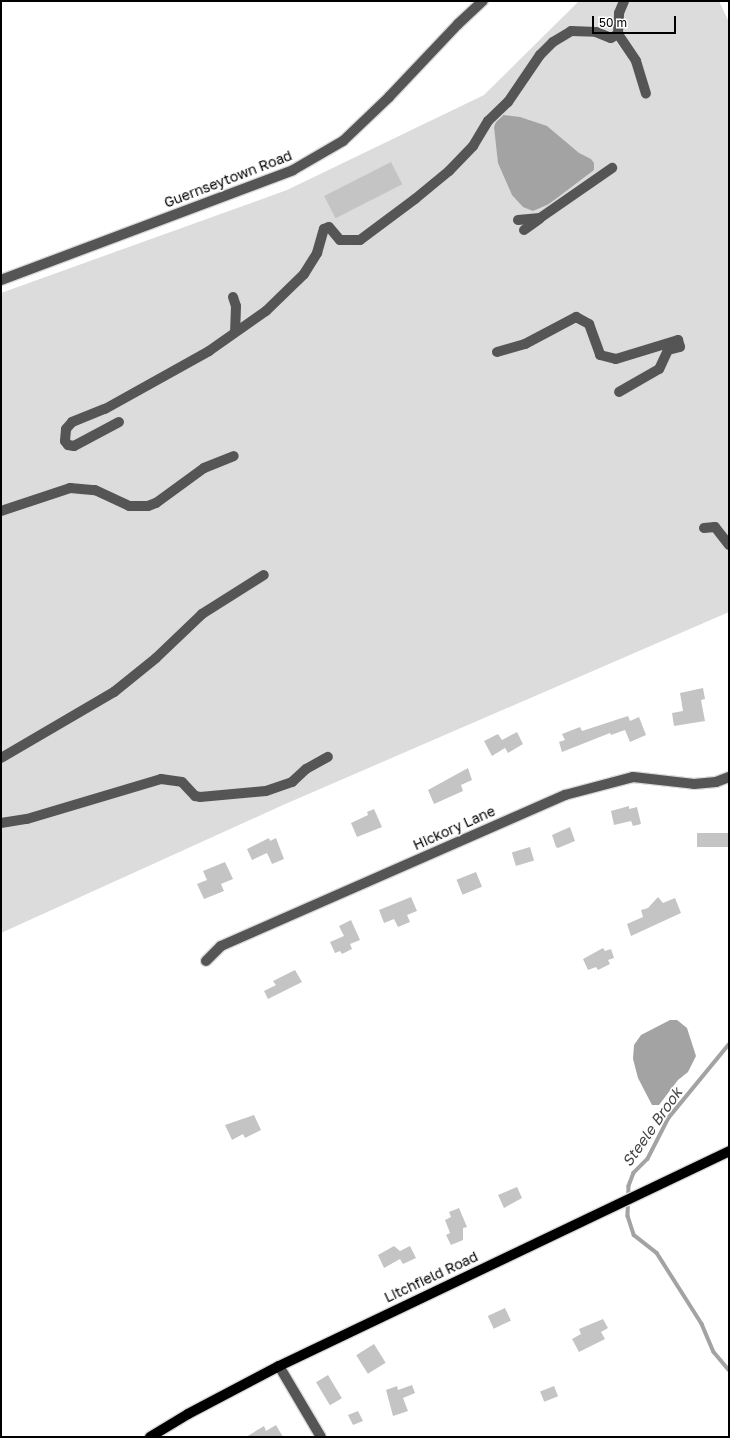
<!DOCTYPE html>
<style>
body{margin:0}
#map{position:relative;width:730px;height:1438px;overflow:hidden;background:#fff;font-family:"Golos Text",sans-serif}
div>[style]{position:absolute}
[style*='--x']{left:calc(var(--x)*1px);top:calc(var(--y)*1px);width:calc(var(--w)*1px);rotate:calc(var(--a)*1deg)}
.green>*{inset:0;background:#dcdcdc}
.water>*{inset:0;background:#a3a3a3}
.stream>*{height:3.5px;margin:-1.75px;padding:0 1.75px;transform-origin:1.75px;border-radius:1.75px;background:#a3a3a3}
.building>*{inset:0;background:#c4c4c4;transform-origin:0 0}
.roads{filter:drop-shadow(1px 0 #dbdbdb) drop-shadow(-1px 0 #dbdbdb) drop-shadow(0 1px #dbdbdb) drop-shadow(0 -1px #dbdbdb)}
.minor>*{height:10px;margin:-5px;padding:0 5px;transform-origin:5px;border-radius:5px;background:#555}
.major>*{height:10px;margin:-5px;padding:0 5px;transform-origin:5px;border-radius:5px;background:#000}
span{translate:-50% -50%;white-space:nowrap;text-align:center;line-height:1.15;-webkit-text-stroke:3px #fff;paint-order:stroke}
.street-label{font-size:14px;color:#000}
.water-label{font-size:15px;color:#444;font-style:italic}
.frame{position:absolute;inset:0;border:2px solid #000;pointer-events:none}
.scale{position:absolute;left:592px;top:16px;width:84px;height:18px;box-sizing:border-box;border:2px solid #000;border-top:0;padding-left:5px;font-size:12px;line-height:14px;white-space:nowrap;color:#000;-webkit-text-stroke:3px #fff;paint-order:stroke}
</style>
<div id="map">
<div class="green">
<i style="clip-path:polygon(579px 1px,719px 1px,729px 22px,729px 612px,283px 805px,1px 933px,1px 293px,287px 190px,484px 95px)"></i>
</div>
<div class="water">
<i style="clip-path:polygon(503px 115px,520px 117px,547px 126px,579px 153px,591px 159px,594px 163px,594px 170px,549px 204px,533px 211px,523px 207px,512px 195px,498px 163px,494px 127px,497px 119px)"></i>
<i style="clip-path:polygon(670px 1020px,677px 1020px,687px 1028px,696px 1056px,688px 1072px,678px 1080px,659px 1105px,652px 1105px,638px 1078px,633px 1059px,634px 1045px,641px 1035px)"></i>
</div>
<div class="stream">
<i style="--x:729;--y:1045;--w:94;--a:129.4"></i>
<i style="--x:669;--y:1118;--w:46;--a:117.1"></i>
<i style="--x:648;--y:1159;--w:20;--a:135"></i>
<i style="--x:634;--y:1173;--w:14;--a:111"></i>
<i style="--x:629;--y:1186;--w:30;--a:92"></i>
<i style="--x:628;--y:1216;--w:20;--a:72"></i>
<i style="--x:634;--y:1235;--w:29;--a:38"></i>
<i style="--x:657;--y:1253;--w:84;--a:57.6"></i>
<i style="--x:702;--y:1324;--w:30;--a:67"></i>
<i style="--x:714;--y:1352;--w:23;--a:50"></i>
</div>
<div class="building">
<i style="left:391px;top:162px;width:25px;height:75px;rotate:63deg"></i>
<i style="clip-path:polygon(703px 688px,705px 699px,701px 700px,705px 721px,674px 726px,672px 713px,683px 711px,680px 693px)"></i>
<i style="clip-path:polygon(628px 716px,630px 721px,639px 717px,646px 735px,630px 742px,625px 730px,611px 735px,610px 733px,562px 752px,559px 742px,565px 740px,562px 734px,580px 727px,582px 731px)"></i>
<i style="clip-path:polygon(517px 732px,523px 744px,508px 753px,505px 748px,492px 756px,484px 741px,498px 734px,502px 740px)"></i>
<i style="clip-path:polygon(468px 768px,472px 780px,461px 785px,463px 791px,434px 804px,428px 790px)"></i>
<i style="clip-path:polygon(629px 806px,629px 809px,637px 807px,641px 824px,633px 826px,631px 821px,614px 825px,611px 811px)"></i>
<i style="clip-path:polygon(374px 809px,382px 827px,357px 837px,351px 823px,368px 815px,367px 812px)"></i>
<i style="clip-path:polygon(570px 827px,575px 841px,558px 848px,556px 847px,552px 835px)"></i>
<i style="left:729px;top:833px;width:14px;height:32px;rotate:90deg"></i>
<i style="clip-path:polygon(269px 838px,270px 841px,276px 838px,284px 859px,272px 864px,267px 853px,252px 860px,247px 849px)"></i>
<i style="left:530px;top:847px;width:14px;height:19px;rotate:73deg"></i>
<i style="clip-path:polygon(225px 862px,233px 879px,221px 884px,224px 891px,204px 899px,197px 884px,207px 880px,203px 871px)"></i>
<i style="left:476px;top:872px;width:16px;height:21px;rotate:68deg"></i>
<i style="clip-path:polygon(411px 897px,417px 911px,407px 915px,410px 922px,398px 927px,394px 919px,384px 923px,379px 910px)"></i>
<i style="clip-path:polygon(658px 897px,663px 903px,675px 898px,681px 913px,631px 936px,627px 924px,643px 917px,641px 910px,648px 908px)"></i>
<i style="clip-path:polygon(351px 920px,360px 940px,350px 944px,352px 949px,342px 954px,340px 951px,335px 953px,330px 942px,344px 936px,339px 926px)"></i>
<i style="clip-path:polygon(603px 948px,605px 951px,611px 949px,614px 958px,608px 960px,610px 964px,598px 970px,596px 967px,588px 970px,583px 959px)"></i>
<i style="clip-path:polygon(295px 970px,302px 982px,268px 999px,264px 991px,276px 985px,273px 981px)"></i>
<i style="clip-path:polygon(254px 1115px,261px 1130px,245px 1138px,243px 1134px,232px 1140px,225px 1125px)"></i>
<i style="clip-path:polygon(517px 1187px,522px 1198px,504px 1208px,498px 1195px)"></i>
<i style="clip-path:polygon(459px 1208px,467px 1227px,463px 1228px,463px 1240px,451px 1245px,446px 1235px,450px 1233px,445px 1220px,451px 1217px,449px 1212px)"></i>
<i style="clip-path:polygon(394px 1246px,400px 1251px,410px 1246px,416px 1258px,403px 1264px,400px 1259px,384px 1268px,378px 1255px)"></i>
<i style="left:505px;top:1308px;width:14px;height:19px;rotate:65deg"></i>
<i style="clip-path:polygon(603px 1319px,608px 1328px,601px 1332px,605px 1339px,579px 1352px,572px 1339px,581px 1334px,579px 1329px)"></i>
<i style="left:374px;top:1344px;width:22px;height:21px;rotate:58deg"></i>
<i style="left:328px;top:1375px;width:27px;height:14px;rotate:59deg"></i>
<i style="clip-path:polygon(412px 1385px,415px 1393px,403px 1398px,408px 1411px,393px 1416px,386px 1390px,397px 1386px,398px 1390px)"></i>
<i style="left:554px;top:1386px;width:11px;height:15px;rotate:68deg"></i>
<i style="clip-path:polygon(358px 1411px,363px 1421px,353px 1425px,348px 1415px)"></i>
<i style="clip-path:polygon(276px 1425px,283px 1437px,246px 1437px,264px 1426px,266px 1431px)"></i>
</div>
<div class="roads">
<div class="minor">
<i style="--x:618;--y:34;--w:32;--a:56"></i>
<i style="--x:636;--y:61;--w:34;--a:73"></i>
<i style="--x:518;--y:220;--w:22;--a:-5"></i>
<i style="--x:540;--y:218;--w:88;--a:-34.8"></i>
<i style="--x:524;--y:230;--w:19;--a:-36"></i>
<i style="--x:1;--y:280;--w:312;--a:-20.6"></i>
<i style="--x:293;--y:170;--w:58;--a:-30.1"></i>
<i style="--x:343;--y:141;--w:64;--a:-43.7"></i>
<i style="--x:389;--y:97;--w:100;--a:-46.6"></i>
<i style="--x:458;--y:24;--w:34;--a:-43"></i>
<i style="--x:233;--y:297;--w:9;--a:72"></i>
<i style="--x:236;--y:306;--w:25;--a:92"></i>
<i style="--x:497;--y:352;--w:29;--a:-16"></i>
<i style="--x:525;--y:344;--w:58;--a:-27.9"></i>
<i style="--x:576;--y:317;--w:15;--a:28"></i>
<i style="--x:589;--y:324;--w:33;--a:70"></i>
<i style="--x:600;--y:355;--w:16;--a:14"></i>
<i style="--x:616;--y:359;--w:65;--a:-17"></i>
<i style="--x:678;--y:340;--w:7;--a:74"></i>
<i style="--x:680;--y:347;--w:12;--a:166"></i>
<i style="--x:668;--y:350;--w:21;--a:115"></i>
<i style="--x:659;--y:369;--w:46;--a:150.1"></i>
<i style="--x:119;--y:422;--w:51;--a:151.9"></i>
<i style="--x:74;--y:446;--w:6;--a:-171"></i>
<i style="--x:68;--y:445;--w:5;--a:-127"></i>
<i style="--x:65;--y:441;--w:12;--a:-85"></i>
<i style="--x:66;--y:429;--w:9;--a:-49"></i>
<i style="--x:72;--y:422;--w:35;--a:-22"></i>
<i style="--x:105;--y:409;--w:119;--a:-29.1"></i>
<i style="--x:209;--y:351;--w:70;--a:-35.1"></i>
<i style="--x:266;--y:311;--w:53;--a:-44.2"></i>
<i style="--x:304;--y:274;--w:25;--a:-58"></i>
<i style="--x:317;--y:253;--w:25;--a:-74"></i>
<i style="--x:324;--y:229;--w:5;--a:-22"></i>
<i style="--x:329;--y:227;--w:17;--a:50"></i>
<i style="--x:340;--y:240;--w:20;--a:0"></i>
<i style="--x:360;--y:240;--w:69;--a:-36.7"></i>
<i style="--x:415;--y:199;--w:44;--a:-39.5"></i>
<i style="--x:449;--y:171;--w:35;--a:-46"></i>
<i style="--x:473;--y:146;--w:29;--a:-59"></i>
<i style="--x:488;--y:121;--w:28;--a:-44"></i>
<i style="--x:508;--y:102;--w:57;--a:-55.8"></i>
<i style="--x:540;--y:55;--w:18;--a:-45"></i>
<i style="--x:553;--y:42;--w:21;--a:-31"></i>
<i style="--x:571;--y:31;--w:25;--a:2"></i>
<i style="--x:596;--y:32;--w:16;--a:22"></i>
<i style="--x:611;--y:38;--w:8;--a:-30"></i>
<i style="--x:618;--y:34;--w:21;--a:-87"></i>
<i style="--x:619;--y:13;--w:13;--a:-67"></i>
<i style="--x:1;--y:511;--w:73;--a:-18.4"></i>
<i style="--x:70;--y:488;--w:25;--a:5"></i>
<i style="--x:95;--y:490;--w:38;--a:25"></i>
<i style="--x:129;--y:506;--w:19;--a:0"></i>
<i style="--x:148;--y:506;--w:9;--a:-21"></i>
<i style="--x:156;--y:503;--w:59;--a:-36.1"></i>
<i style="--x:204;--y:468;--w:32;--a:-22"></i>
<i style="--x:704;--y:528;--w:11;--a:-5"></i>
<i style="--x:715;--y:527;--w:23;--a:52"></i>
<i style="--x:1;--y:758;--w:131;--a:-30.3"></i>
<i style="--x:114;--y:692;--w:54;--a:-39"></i>
<i style="--x:156;--y:658;--w:64;--a:-43.7"></i>
<i style="--x:202;--y:614;--w:73;--a:-32.2"></i>
<i style="--x:1;--y:823;--w:26;--a:-9"></i>
<i style="--x:27;--y:819;--w:140;--a:-16.6"></i>
<i style="--x:161;--y:779;--w:21;--a:8"></i>
<i style="--x:182;--y:782;--w:19;--a:47"></i>
<i style="--x:195;--y:796;--w:5;--a:11"></i>
<i style="--x:200;--y:797;--w:66;--a:-5.2"></i>
<i style="--x:266;--y:791;--w:28;--a:-19"></i>
<i style="--x:292;--y:782;--w:19;--a:-43"></i>
<i style="--x:306;--y:769;--w:25;--a:-29"></i>
<i style="--x:206;--y:961;--w:21;--a:-45"></i>
<i style="--x:221;--y:946;--w:376;--a:-23.7"></i>
<i style="--x:565;--y:795;--w:70;--a:-14.8"></i>
<i style="--x:633;--y:777;--w:61;--a:6.5"></i>
<i style="--x:694;--y:784;--w:22;--a:-5"></i>
<i style="--x:716;--y:782;--w:14;--a:-21"></i>
<i style="--x:279;--y:1366;--w:82;--a:59.4"></i>
</div>
<div class="major">
<i style="--x:150;--y:1437;--w:44;--a:-31.2"></i>
<i style="--x:188;--y:1414;--w:103;--a:-27.8"></i>
<i style="--x:279;--y:1366;--w:499;--a:-25.5"></i>
</div>
</div>
<div class="street-label">
<span style="left:228px;top:179px;rotate:-21deg">Guernseytown Road</span>
<span style="left:454px;top:828px;rotate:-24deg">Hickory Lane</span>
<span style="left:431px;top:1277px;rotate:-25deg">Litchfield Road</span>
</div>
<div class="water-label">
<span style="left:652px;top:1127px;rotate:-55deg">Steele Brook</span>
</div>
<div class="frame"></div>
<div class="scale">50 m</div>
</div>
